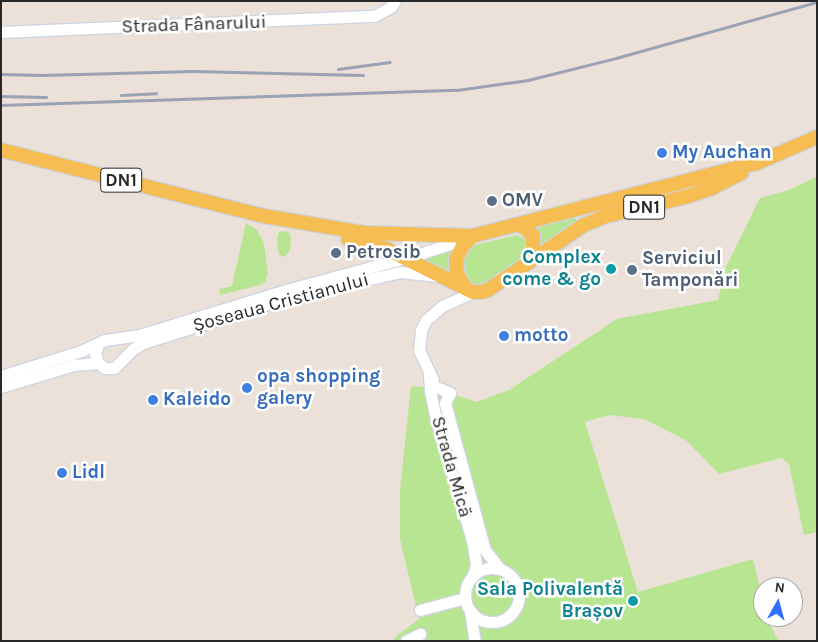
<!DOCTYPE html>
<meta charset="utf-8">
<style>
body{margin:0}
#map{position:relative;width:818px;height:642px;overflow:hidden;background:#ebe1d8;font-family:Karla,sans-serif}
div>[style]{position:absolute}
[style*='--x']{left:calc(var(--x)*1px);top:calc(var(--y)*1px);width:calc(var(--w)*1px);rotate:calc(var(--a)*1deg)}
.green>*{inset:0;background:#b8e592}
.roads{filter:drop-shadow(1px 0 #ced4e2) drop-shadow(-1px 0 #ced4e2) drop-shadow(0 1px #ced4e2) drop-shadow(0 -1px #ced4e2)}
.minor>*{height:11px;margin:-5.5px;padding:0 5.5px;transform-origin:5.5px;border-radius:5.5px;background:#fff}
.minor>.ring{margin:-5.5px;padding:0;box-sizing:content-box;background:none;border:11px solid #fff;border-radius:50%}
.major>*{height:14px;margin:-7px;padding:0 7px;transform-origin:7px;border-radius:7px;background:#f6bd52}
.rail>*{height:2.5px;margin:-1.25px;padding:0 1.25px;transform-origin:1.25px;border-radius:1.25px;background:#9ba2b4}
.dots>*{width:14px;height:14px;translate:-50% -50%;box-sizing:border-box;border:2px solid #fff;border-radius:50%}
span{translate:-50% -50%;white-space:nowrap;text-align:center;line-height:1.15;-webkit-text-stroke:5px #fff;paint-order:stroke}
.shield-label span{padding:1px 4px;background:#fff;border:1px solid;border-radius:4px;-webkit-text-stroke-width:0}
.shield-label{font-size:18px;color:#282828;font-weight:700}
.street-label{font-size:19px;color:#282828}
.shop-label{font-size:19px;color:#366cbe;font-weight:700}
.left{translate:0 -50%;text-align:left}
.service-label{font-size:19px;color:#4e5e75;font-weight:700}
.culture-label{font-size:19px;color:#0d838f;font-weight:700}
.right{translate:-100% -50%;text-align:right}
.frame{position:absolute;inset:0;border:2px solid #282828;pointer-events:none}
.north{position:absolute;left:753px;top:577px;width:50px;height:50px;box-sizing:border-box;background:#fff;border:1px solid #a9a9a9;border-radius:50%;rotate:7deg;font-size:14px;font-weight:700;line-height:20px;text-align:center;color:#282828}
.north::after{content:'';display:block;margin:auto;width:18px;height:22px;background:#3270ff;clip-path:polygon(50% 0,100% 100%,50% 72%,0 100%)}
</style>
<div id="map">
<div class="green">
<i style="clip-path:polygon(817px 177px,817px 532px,804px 535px,789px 464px,781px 458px,719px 474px,687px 441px,644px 419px,609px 415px,585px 422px,638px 592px,753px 559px,763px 600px,763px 617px,767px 617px,778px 641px,395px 641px,394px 638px,419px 619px,400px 539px,400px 490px,411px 386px,433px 388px,477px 402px,509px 390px,617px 319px,718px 300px,726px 267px,760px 198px,786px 191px)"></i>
<i style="clip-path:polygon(575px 217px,577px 222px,542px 248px,539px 234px,535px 228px)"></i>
<i style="clip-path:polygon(246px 223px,257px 230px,264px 243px,268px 274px,265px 282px,260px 285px,220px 295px,219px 289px,232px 286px)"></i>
<i style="clip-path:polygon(285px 231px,290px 233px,291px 240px,290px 250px,285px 257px,279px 255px,277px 239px,279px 232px)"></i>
<i style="clip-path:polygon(517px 235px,525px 239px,529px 243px,528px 256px,487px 286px,475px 286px,465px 280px,461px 271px,465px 251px,475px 245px)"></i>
<i style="clip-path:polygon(456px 249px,455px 276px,422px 259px)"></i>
</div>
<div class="roads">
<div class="minor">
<i style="--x:1;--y:32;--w:373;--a:-2.5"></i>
<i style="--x:374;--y:16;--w:19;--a:-28"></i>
<i style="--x:391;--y:7;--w:7;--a:-56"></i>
<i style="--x:98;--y:345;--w:9;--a:108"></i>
<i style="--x:95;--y:354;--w:9;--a:72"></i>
<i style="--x:98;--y:363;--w:9;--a:36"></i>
<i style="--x:105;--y:368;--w:9;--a:0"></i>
<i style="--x:114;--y:368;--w:27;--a:-45"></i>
<i style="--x:133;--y:349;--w:12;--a:-31"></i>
<i style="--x:143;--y:343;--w:150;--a:-17.5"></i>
<i style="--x:286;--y:298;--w:117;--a:-12.8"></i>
<i style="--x:400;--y:272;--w:38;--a:6"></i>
<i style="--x:429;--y:375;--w:16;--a:86"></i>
<i style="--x:430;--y:391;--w:33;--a:78"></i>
<i style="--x:437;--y:423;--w:126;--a:73.4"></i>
<i style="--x:473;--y:544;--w:21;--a:82"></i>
<i style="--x:476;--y:565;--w:10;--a:107"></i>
<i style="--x:1;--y:376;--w:84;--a:-17.4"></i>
<i style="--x:81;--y:351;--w:26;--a:-25"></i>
<i style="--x:105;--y:340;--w:34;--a:-8"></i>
<i style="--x:139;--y:335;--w:154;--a:-17"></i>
<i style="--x:286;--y:290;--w:135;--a:-15.1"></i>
<i style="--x:416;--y:255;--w:55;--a:-18.1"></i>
<i style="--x:433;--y:380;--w:33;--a:-115"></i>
<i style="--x:419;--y:350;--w:20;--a:-84"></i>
<i style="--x:421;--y:330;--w:11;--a:-63"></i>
<i style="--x:426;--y:320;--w:21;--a:-41"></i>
<i style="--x:442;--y:306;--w:34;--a:-24"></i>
<i style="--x:1;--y:387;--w:76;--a:-16.8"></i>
<i style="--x:74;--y:365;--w:24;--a:-5"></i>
<i style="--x:439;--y:388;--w:12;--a:24"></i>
<i style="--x:450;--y:393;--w:11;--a:117"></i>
<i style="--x:445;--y:403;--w:152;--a:74.8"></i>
<i style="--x:485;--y:550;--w:24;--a:52"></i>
<i class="ring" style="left:465px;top:568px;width:43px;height:43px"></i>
<i style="--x:420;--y:610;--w:47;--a:-14.9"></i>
<i style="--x:470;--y:611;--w:30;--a:81"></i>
<i style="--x:406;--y:641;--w:16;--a:-27"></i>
</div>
<div class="major">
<i style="--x:1;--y:150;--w:271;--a:14.1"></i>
<i style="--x:264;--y:216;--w:101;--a:9.6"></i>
<i style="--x:364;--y:233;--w:108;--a:1.6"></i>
<i style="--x:472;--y:236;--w:294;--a:-14.4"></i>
<i style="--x:757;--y:163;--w:65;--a:-23.4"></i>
<i style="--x:518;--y:225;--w:9;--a:21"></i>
<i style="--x:526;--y:228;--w:11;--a:49"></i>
<i style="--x:533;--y:236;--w:22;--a:90"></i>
<i style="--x:348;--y:239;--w:40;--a:14.4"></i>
<i style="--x:387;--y:249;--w:96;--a:26.6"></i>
<i style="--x:473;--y:292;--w:8;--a:0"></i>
<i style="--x:481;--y:292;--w:7;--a:-16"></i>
<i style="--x:488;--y:290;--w:114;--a:-34.2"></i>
<i style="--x:582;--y:226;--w:26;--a:-23"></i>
<i style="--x:606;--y:216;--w:85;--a:-13.5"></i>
<i style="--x:689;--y:196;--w:24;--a:-19"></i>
<i style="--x:712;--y:188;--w:33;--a:-27"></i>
<i style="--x:465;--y:287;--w:16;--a:-120"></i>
<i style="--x:457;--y:273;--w:14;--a:-94"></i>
<i style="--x:456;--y:259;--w:15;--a:-62"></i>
<i style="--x:463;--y:246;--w:13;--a:-48"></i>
</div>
</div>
<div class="rail">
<i style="--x:338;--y:69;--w:52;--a:-7.7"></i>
<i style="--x:1;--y:74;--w:41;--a:1.4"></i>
<i style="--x:42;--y:75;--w:150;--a:-1.5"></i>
<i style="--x:192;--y:71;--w:171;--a:1.3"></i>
<i style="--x:121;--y:95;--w:35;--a:-3"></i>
<i style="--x:1;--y:96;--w:45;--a:1.3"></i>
<i style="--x:1;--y:105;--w:456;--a:-1.9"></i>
<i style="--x:457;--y:90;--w:72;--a:-8"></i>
<i style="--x:528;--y:80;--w:91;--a:-14"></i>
<i style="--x:616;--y:58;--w:209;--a:-15.6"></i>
</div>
<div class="dots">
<i style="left:662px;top:153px;background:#3f7fe0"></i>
<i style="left:492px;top:201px;background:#5c6f8a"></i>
<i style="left:336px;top:253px;background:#5c6f8a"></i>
<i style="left:611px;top:269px;background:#0f9aa8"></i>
<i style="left:632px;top:270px;background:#5c6f8a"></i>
<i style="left:504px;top:336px;background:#3f7fe0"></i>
<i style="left:247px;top:388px;background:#3f7fe0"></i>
<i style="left:153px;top:400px;background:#3f7fe0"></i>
<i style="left:62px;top:473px;background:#3f7fe0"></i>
<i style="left:633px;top:601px;background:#0f9aa8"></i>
</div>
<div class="shield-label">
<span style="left:121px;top:180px">DN1</span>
<span style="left:644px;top:207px">DN1</span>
</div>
<div class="street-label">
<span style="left:194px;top:25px;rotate:-2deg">Strada Fânarului</span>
<span style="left:281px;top:303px;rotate:-15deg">Șoseaua Cristianului</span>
<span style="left:451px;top:467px;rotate:74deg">Strada Mică</span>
</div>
<div class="shop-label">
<span class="left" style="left:672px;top:153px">My Auchan</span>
<span class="left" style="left:514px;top:336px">motto</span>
<span class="left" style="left:257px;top:388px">opa shopping<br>galery</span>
<span class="left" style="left:163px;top:400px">Kaleido</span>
<span class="left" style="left:72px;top:473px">Lidl</span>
</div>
<div class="service-label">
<span class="left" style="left:502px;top:201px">OMV</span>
<span class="left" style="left:346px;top:253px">Petrosib</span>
<span class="left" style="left:642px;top:270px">Serviciul<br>Tamponări</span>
</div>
<div class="culture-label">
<span class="right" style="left:601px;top:269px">Complex<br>come &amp; go</span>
<span class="right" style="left:623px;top:601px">Sala Polivalentă<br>Brașov</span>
</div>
<div class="frame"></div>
<div class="north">N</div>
</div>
